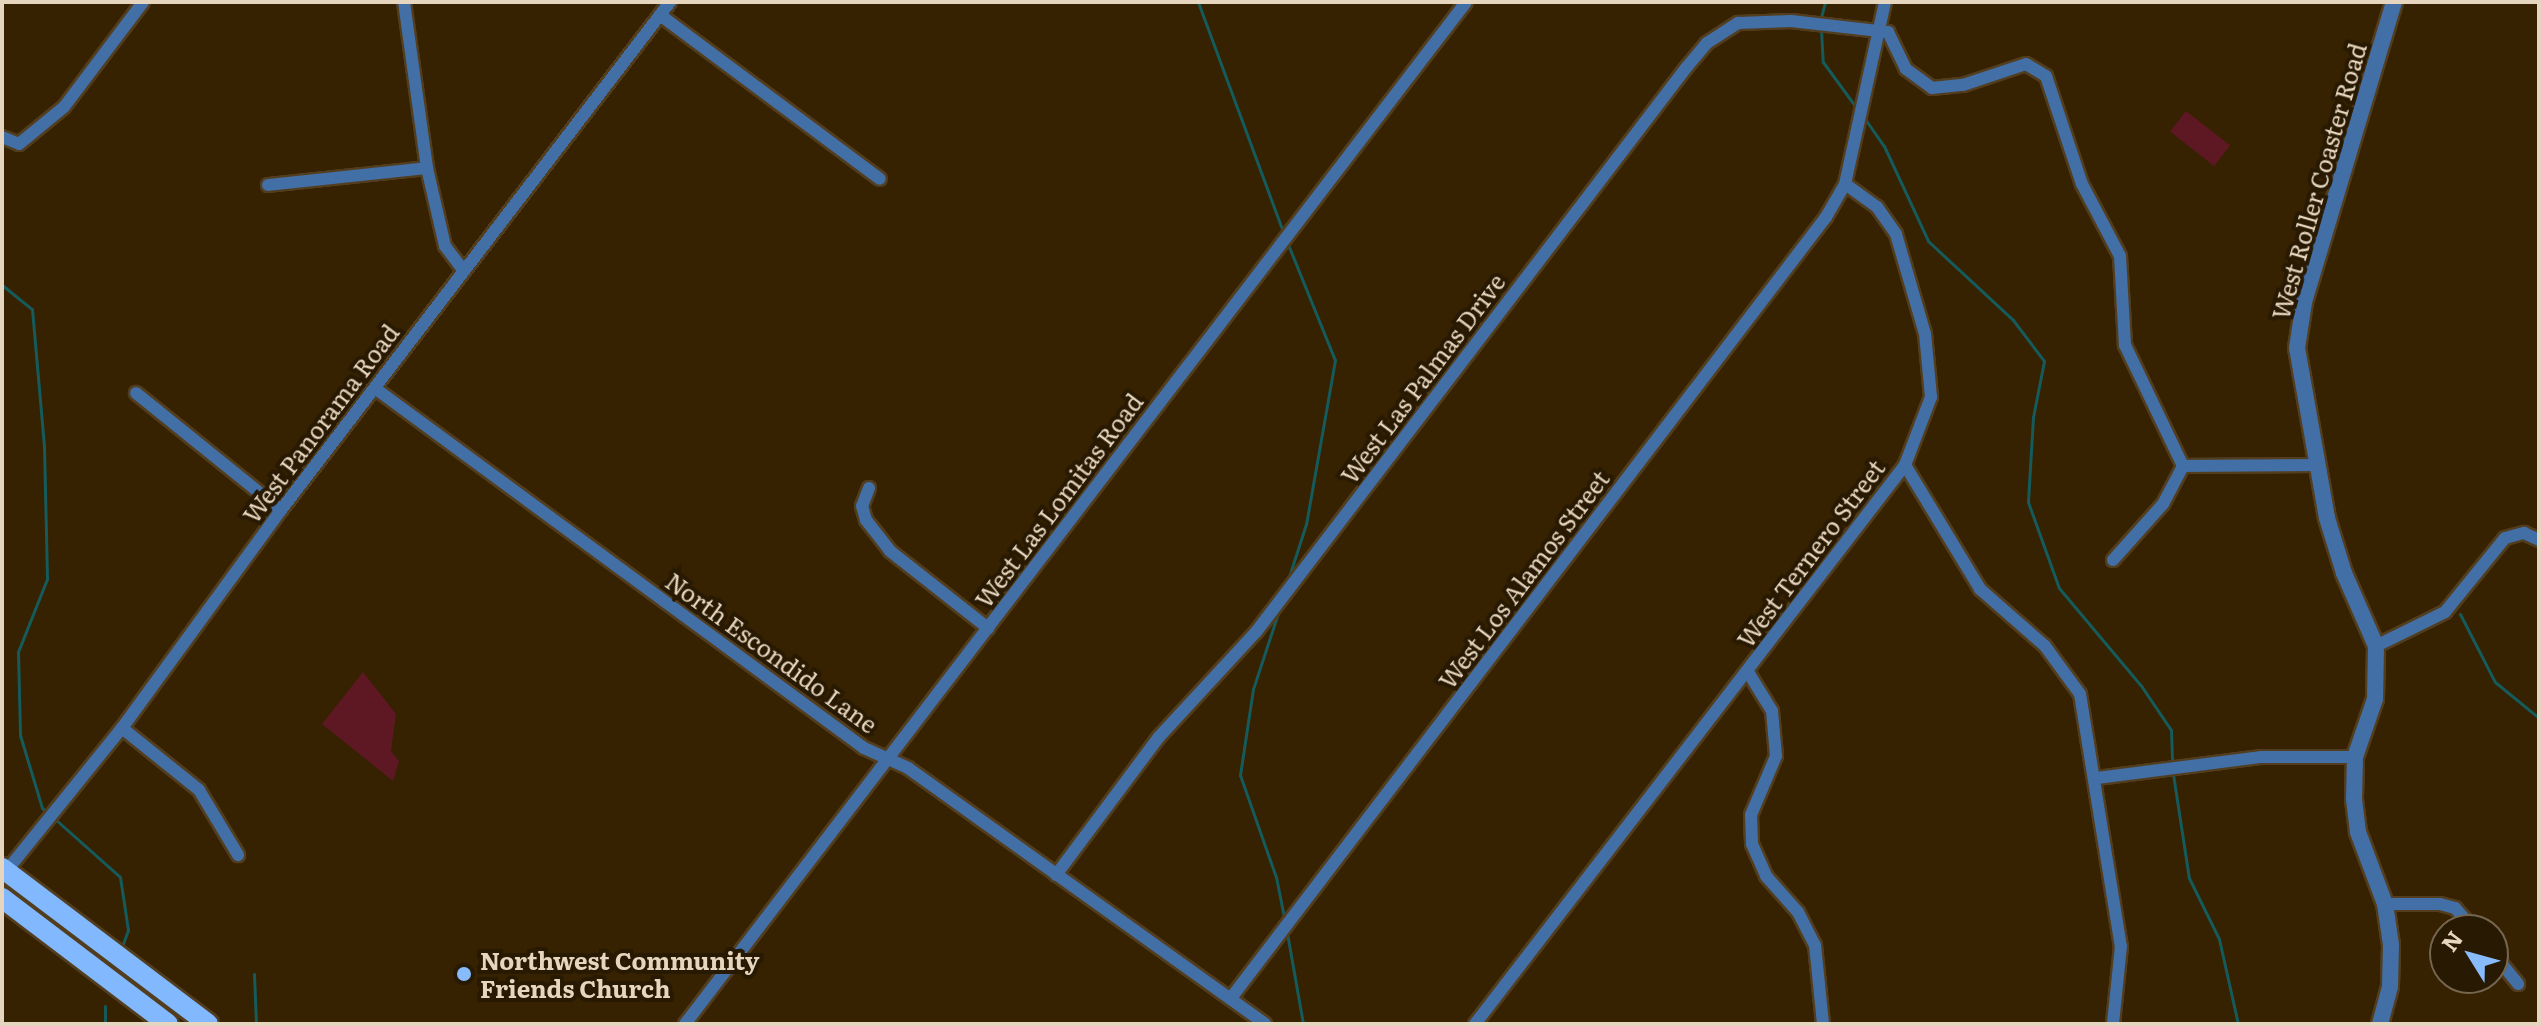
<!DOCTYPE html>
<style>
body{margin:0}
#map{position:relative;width:2541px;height:1026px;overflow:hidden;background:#362100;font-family:Literata,serif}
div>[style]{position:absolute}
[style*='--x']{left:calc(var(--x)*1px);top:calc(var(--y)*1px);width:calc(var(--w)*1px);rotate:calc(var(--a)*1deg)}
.green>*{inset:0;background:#5e1824;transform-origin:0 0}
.stream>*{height:3px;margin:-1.5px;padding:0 1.5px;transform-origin:1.5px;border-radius:1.5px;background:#155b5b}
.roads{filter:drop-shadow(2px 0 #523e1f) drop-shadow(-2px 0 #523e1f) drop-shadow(0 2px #523e1f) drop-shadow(0 -2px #523e1f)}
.minor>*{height:12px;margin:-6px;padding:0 6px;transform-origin:6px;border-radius:6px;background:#436fa7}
.tertiary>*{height:16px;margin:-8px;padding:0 8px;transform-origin:8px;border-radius:8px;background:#436fa7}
.primary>*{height:20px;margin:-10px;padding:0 10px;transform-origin:10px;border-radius:10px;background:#82b9fe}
.dots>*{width:22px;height:22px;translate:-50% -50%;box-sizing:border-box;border:4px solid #281903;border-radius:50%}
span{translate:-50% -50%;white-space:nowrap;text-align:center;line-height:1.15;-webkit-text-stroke:8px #281903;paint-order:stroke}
.street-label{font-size:24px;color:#e7d6bf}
.poi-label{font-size:24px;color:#e7d6bf;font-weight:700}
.left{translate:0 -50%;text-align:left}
.frame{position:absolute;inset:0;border:4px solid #e7d6bf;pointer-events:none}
.north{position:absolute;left:2429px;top:914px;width:80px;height:80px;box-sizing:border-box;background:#281903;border:2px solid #74654e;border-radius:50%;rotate:307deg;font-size:22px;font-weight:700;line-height:32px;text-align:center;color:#e7d6bf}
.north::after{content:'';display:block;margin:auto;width:28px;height:36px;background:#87bbfc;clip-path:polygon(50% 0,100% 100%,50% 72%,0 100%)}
</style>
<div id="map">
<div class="green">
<i style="left:2186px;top:111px;width:56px;height:26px;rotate:38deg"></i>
<i style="clip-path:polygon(363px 672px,396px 714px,391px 751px,399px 761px,393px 781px,322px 724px)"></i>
</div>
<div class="stream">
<i style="--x:1198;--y:2;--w:248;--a:69.7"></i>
<i style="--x:1820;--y:21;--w:20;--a:-75"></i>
<i style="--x:1821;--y:29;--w:33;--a:87"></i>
<i style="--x:1823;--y:62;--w:59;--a:53.9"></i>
<i style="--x:1865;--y:119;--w:33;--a:55"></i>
<i style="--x:1884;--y:146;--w:105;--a:65.1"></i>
<i style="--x:1928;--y:241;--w:116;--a:42.9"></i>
<i style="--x:2013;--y:320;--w:51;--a:52.9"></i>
<i style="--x:2044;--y:361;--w:57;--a:101.1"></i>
<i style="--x:2033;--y:417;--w:85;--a:93.4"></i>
<i style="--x:2028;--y:502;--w:91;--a:70.2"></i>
<i style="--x:2059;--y:588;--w:129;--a:50"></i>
<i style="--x:2142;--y:687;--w:52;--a:56"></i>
<i style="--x:2171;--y:730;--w:36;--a:88"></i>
<i style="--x:1287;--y:242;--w:127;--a:67.9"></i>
<i style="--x:1335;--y:360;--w:167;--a:100"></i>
<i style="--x:1306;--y:524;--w:62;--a:107.9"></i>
<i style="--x:2;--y:285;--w:38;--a:39"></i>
<i style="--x:32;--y:309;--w:138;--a:85"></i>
<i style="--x:44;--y:446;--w:133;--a:88.7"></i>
<i style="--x:47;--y:579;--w:79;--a:111.7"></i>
<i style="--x:18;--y:652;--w:83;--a:88.6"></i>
<i style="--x:20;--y:735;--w:76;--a:73.2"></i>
<i style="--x:42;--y:808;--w:9;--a:41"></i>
<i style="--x:1279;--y:610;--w:83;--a:108.2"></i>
<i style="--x:1253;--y:689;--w:87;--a:98.6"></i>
<i style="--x:1240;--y:775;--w:108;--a:70.6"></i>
<i style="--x:1276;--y:877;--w:46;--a:78.7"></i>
<i style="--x:2460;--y:614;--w:76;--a:62.8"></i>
<i style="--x:2495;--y:682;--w:57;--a:39.3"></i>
<i style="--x:2173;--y:774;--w:105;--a:81.3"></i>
<i style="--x:2189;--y:878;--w:68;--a:63.8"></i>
<i style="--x:2219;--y:939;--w:87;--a:77.4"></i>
<i style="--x:55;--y:819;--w:87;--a:41.7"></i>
<i style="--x:120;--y:877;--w:54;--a:81.4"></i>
<i style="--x:128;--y:930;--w:15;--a:110"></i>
<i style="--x:1287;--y:933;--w:92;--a:80"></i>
<i style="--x:254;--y:974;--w:50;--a:87.7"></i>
<i style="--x:105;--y:1024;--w:18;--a:-90"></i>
</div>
<div class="roads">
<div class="minor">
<i style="--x:404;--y:2;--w:168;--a:82.1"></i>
<i style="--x:427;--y:168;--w:80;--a:77"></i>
<i style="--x:445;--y:246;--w:30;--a:53"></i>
<i style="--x:660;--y:15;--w:274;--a:36.7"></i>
<i style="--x:2;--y:137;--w:18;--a:22"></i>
<i style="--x:19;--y:144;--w:58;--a:-39.4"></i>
<i style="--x:64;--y:107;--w:131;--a:-53"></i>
<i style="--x:268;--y:185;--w:160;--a:-6.1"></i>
<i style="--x:376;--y:389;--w:606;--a:36.34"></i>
<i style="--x:864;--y:748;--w:48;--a:24.4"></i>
<i style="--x:908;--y:768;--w:439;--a:35.6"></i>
<i style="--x:136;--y:393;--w:186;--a:38.9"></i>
<i style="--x:1905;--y:465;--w:145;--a:58.8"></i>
<i style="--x:1980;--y:589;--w:86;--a:41.2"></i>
<i style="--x:2045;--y:646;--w:59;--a:53.9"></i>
<i style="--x:2080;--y:694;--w:255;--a:80.8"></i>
<i style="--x:2121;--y:946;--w:78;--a:95.9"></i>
<i style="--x:2183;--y:466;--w:131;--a:-0.4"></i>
<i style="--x:869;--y:488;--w:19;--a:111"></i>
<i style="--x:862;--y:506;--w:15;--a:74"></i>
<i style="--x:866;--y:520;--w:39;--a:52"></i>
<i style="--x:890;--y:551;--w:125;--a:38.2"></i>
<i style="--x:2113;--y:560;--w:75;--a:-48.2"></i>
<i style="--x:2163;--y:504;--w:43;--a:-62.2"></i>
<i style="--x:2376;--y:646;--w:77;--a:-26.2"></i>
<i style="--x:2445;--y:612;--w:95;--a:-51"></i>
<i style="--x:2505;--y:538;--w:20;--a:-15"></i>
<i style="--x:2524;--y:533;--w:17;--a:25"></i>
<i style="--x:1748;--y:672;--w:46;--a:58.4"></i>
<i style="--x:1772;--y:711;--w:45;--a:84.9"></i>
<i style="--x:1776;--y:756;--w:64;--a:113"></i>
<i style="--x:1751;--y:815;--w:29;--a:88"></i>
<i style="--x:1752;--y:844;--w:35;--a:66"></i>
<i style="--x:1766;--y:876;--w:48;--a:48.4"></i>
<i style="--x:1798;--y:912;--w:37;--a:63"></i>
<i style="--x:1815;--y:945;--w:79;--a:84.2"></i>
<i style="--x:122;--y:728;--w:99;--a:38.8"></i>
<i style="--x:199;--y:790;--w:76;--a:59"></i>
<i style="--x:2097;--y:778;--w:166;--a:-7.3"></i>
<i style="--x:2262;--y:757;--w:93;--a:0"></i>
<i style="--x:4;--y:874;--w:188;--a:-51.1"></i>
<i style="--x:122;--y:728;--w:270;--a:-53.9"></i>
<i style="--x:281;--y:510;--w:640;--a:-52.56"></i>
<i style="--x:1056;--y:875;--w:172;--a:-53.3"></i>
<i style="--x:1159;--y:737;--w:143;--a:-47.3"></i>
<i style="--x:1256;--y:632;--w:709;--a:-52.68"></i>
<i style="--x:1686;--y:68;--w:33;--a:-50"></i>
<i style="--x:1707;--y:43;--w:37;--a:-33"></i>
<i style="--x:1738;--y:23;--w:53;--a:-2.2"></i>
<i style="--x:1791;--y:21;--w:98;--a:6.5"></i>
<i style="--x:1888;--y:32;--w:41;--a:64.1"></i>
<i style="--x:1906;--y:69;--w:32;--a:36"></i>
<i style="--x:1932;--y:88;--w:31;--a:-6"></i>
<i style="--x:1963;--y:85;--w:66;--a:-18.4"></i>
<i style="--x:2026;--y:64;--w:23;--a:31"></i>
<i style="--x:2046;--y:76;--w:114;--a:71.6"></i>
<i style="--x:2082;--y:184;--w:81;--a:62.2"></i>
<i style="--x:2120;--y:256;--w:89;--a:86.8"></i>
<i style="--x:2125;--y:345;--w:134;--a:64.4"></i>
<i style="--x:2385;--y:904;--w:55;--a:0"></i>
<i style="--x:2440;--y:904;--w:16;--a:15"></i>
<i style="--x:2455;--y:908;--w:30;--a:48"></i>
<i style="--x:2493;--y:953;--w:40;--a:51"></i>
<i style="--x:1231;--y:998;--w:982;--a:-52.7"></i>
<i style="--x:1826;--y:217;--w:38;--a:-60"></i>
<i style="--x:685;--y:1024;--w:1286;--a:-52.61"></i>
<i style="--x:1475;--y:1024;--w:705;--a:-52.43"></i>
<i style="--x:1905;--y:465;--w:73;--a:-69.1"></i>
<i style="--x:1931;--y:397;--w:63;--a:-95.4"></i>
<i style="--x:1925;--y:334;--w:104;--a:-106.2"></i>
<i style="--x:1896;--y:234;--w:33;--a:-125"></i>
<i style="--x:1877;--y:207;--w:39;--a:-144"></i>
<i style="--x:1845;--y:184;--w:186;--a:-77.6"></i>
</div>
<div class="tertiary">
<i style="--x:2380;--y:1024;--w:39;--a:-75"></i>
<i style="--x:2390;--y:986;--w:41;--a:-88.6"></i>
<i style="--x:2391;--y:945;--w:41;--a:-98.3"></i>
<i style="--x:2385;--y:904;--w:77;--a:-110.6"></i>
<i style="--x:2358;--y:832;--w:34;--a:-97"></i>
<i style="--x:2354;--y:798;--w:41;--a:-88.6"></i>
<i style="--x:2355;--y:757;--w:61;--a:-71"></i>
<i style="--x:2375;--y:699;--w:53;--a:-88.9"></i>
<i style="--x:2376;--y:646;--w:80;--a:-113.7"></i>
<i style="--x:2344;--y:573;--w:58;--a:-107.2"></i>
<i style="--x:2327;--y:518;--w:173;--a:-100"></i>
<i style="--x:2297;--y:348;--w:47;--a:-81.3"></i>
<i style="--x:2304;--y:302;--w:313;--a:-73.3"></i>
</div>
<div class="primary">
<i style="--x:2;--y:868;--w:258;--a:37.1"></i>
<i style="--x:2;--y:898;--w:208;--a:37.2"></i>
</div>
</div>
<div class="dots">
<i style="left:464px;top:974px;background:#87bbfc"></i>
</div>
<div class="street-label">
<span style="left:2318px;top:181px;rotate:-74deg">West Roller Coaster Road</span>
<span style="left:1422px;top:378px;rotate:-53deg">West Las Palmas Drive</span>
<span style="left:320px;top:423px;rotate:-53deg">West Panorama Road</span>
<span style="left:1058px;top:500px;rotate:-53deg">West Las Lomitas Road</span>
<span style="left:1810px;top:553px;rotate:-53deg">West Ternero Street</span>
<span style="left:1523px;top:579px;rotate:-53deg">West Los Alamos Street</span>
<span style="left:772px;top:652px;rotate:36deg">North Escondido Lane</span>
</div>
<div class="poi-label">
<span class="left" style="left:480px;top:974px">Northwest Community<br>Friends Church</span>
</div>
<div class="frame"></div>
<div class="north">N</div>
</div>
